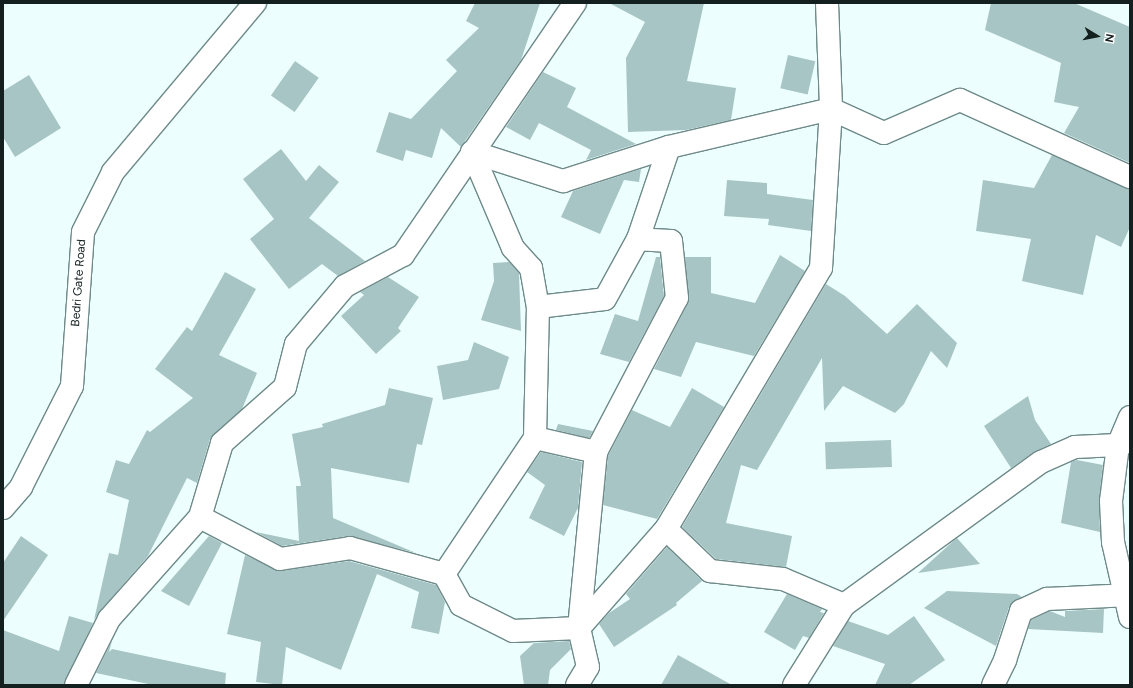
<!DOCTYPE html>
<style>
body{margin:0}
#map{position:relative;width:1133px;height:688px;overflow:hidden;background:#ecfffe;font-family:Figtree,sans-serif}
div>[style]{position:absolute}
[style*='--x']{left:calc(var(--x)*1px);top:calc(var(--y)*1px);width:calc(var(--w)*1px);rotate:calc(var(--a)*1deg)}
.building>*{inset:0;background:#a7c5c4;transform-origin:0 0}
.roads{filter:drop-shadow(1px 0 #6e8a89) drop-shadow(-1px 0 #6e8a89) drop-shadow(0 1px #6e8a89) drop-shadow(0 -1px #6e8a89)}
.minor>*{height:22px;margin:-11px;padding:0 11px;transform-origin:11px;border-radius:11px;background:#fff}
.tertiary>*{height:22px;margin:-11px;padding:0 11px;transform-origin:11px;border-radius:11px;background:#fff}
span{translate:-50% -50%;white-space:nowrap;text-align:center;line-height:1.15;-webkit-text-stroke:3px #fff;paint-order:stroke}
.street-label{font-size:12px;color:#141f1f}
.frame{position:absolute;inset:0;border:4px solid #141f1f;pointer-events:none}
.north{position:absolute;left:1077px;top:16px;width:40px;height:40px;-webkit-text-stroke:3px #fff;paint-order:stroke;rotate:100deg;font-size:11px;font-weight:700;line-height:16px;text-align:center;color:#141f1f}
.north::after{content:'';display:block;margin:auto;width:14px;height:18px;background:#141f1f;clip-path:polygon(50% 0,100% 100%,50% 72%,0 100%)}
</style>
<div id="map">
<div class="building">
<i style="clip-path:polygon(475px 3px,540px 3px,521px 60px,461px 147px,441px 128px,432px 158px,406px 150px,403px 161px,376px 152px,389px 112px,411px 119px,457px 71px,446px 60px,479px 28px,466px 21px)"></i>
<i style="clip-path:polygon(609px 3px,704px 3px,687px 81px,736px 88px,731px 120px,686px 130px,628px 132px,626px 58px,645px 22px)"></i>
<i style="clip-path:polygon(991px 3px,1074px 3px,1130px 27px,1130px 163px,1064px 133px,1079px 107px,1054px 102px,1061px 63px,985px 30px)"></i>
<i style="left:788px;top:55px;width:28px;height:34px;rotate:13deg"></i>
<i style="left:295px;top:61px;width:29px;height:42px;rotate:35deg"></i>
<i style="clip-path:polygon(543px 72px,576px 88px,567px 107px,636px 144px,586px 160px,591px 150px,539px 123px,530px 140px,506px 127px)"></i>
<i style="clip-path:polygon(29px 75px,61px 128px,15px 157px,3px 137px,3px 91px)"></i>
<i style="clip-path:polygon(281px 149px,306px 181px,319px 165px,339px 182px,309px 218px,365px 261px,338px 276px,322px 264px,289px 289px,250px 239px,274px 219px,243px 179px)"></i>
<i style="clip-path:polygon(1052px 155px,1130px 189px,1130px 227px,1121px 247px,1096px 235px,1083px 295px,1022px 281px,1031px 239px,976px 231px,983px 180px,1034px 188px)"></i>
<i style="clip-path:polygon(641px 169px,639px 182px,624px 180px,600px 234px,561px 217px,573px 191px)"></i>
<i style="clip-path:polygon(727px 180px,767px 183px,767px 194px,813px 200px,811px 231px,768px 225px,769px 219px,724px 216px)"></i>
<i style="clip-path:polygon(780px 255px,805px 271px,754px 356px,696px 342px,681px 377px,654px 369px,688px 303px,685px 257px,711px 257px,711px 293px,755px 303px)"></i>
<i style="clip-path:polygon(656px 257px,660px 257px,664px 296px,629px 362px,600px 354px,615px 314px,638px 321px)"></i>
<i style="clip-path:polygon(509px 262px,519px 273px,521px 331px,481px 320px,494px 281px,493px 263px)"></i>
<i style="clip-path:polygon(225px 272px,256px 289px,219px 355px,257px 373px,242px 409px,210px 439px,197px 483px,187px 478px,148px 556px,100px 611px,94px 620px,109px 553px,118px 555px,129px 500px,106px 492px,116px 460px,129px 464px,147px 430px,150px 432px,193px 398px,155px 369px,187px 327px,192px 331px)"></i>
<i style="clip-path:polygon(388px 277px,419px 297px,398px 328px,401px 331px,376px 354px,341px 316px,364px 295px,360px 292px)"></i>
<i style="clip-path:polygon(826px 284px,845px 296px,887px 334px,917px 304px,957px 343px,947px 368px,931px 351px,904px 404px,895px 413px,843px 386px,824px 411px,822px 358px,757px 470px,741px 465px,726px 523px,792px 536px,786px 567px,716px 559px,682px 527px)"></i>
<i style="clip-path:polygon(474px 342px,509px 357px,499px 389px,443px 400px,437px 366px,468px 360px)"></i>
<i style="clip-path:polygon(389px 388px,433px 398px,422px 445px,417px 444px,409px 483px,331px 468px,333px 518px,416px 553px,348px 536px,282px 546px,256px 532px,299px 541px,296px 486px,301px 486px,292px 434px,323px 427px,322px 424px,385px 405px)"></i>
<i style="clip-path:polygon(692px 388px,724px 407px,657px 519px,603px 505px,608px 456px,632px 410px,670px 427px)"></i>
<i style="clip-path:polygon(1028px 396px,1035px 420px,1051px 444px,1034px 452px,1011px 468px,984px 426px)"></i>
<i style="clip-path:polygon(558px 424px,593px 431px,589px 438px,556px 430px)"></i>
<i style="left:891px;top:440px;width:27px;height:66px;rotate:88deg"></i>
<i style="clip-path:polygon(541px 452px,582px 462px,578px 508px,564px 536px,529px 518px,545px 485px,527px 472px)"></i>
<i style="clip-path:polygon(1077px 460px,1103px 465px,1099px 500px,1100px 532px,1061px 523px,1071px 462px)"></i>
<i style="clip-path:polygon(21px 536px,48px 555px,3px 621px,3px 563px)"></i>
<i style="clip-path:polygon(209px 536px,222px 543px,189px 606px,161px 591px)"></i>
<i style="clip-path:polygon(957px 538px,980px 564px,918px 573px,950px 544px)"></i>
<i style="clip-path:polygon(667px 547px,702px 581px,676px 603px,677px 605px,614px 647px,599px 624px,609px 613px,630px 599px,626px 594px)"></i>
<i style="clip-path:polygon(245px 555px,281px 571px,349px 561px,436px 585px,445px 602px,439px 634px,411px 628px,419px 592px,377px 574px,341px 670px,286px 647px,282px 685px,256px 682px,261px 642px,227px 634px)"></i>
<i style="clip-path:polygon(947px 591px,1017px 594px,1022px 597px,1009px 607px,996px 646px,924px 608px)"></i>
<i style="clip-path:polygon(787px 594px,822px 609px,820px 612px,824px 613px,809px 638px,803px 636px,795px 650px,764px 632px)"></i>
<i style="clip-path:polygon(1104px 609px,1103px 633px,1028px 629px,1031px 620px,1050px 611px,1065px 617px,1065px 611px)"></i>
<i style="clip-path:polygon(69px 616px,93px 623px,64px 685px,3px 685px,3px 630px,59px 651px)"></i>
<i style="clip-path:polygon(914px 616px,945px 660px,909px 685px,875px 685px,885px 664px,833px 646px,848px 621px,888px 635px)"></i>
<i style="clip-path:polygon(112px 641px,109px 652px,112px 649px,226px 673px,225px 685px,153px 685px,96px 673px)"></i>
<i style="clip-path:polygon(569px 641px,571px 649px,550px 670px,548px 685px,524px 685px,520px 656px,534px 643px)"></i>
<i style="clip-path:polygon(678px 655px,732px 685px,661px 685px)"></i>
</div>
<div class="roads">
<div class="minor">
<i style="--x:827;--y:3;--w:106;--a:87.8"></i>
<i style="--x:831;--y:109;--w:159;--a:93.6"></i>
<i style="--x:821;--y:268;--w:304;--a:120.7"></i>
<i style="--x:666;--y:529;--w:61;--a:43.7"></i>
<i style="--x:710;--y:571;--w:73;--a:6.3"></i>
<i style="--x:783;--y:579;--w:66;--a:23.1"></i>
<i style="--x:472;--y:152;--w:96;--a:17.7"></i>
<i style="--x:563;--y:181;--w:111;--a:-17.8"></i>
<i style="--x:669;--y:147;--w:166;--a:-13.2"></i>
<i style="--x:831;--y:109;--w:58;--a:24.4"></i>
<i style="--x:884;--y:133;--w:83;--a:-23.5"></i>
<i style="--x:960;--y:100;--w:187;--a:24.4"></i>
<i style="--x:472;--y:152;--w:104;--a:66.9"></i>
<i style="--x:513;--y:248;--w:27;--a:48"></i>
<i style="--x:531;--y:268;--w:40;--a:80"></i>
<i style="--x:1130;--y:417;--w:30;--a:113"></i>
<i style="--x:1118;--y:445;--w:56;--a:97.1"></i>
<i style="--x:1111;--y:501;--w:41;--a:87.2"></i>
<i style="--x:1113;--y:542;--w:77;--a:77.2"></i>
<i style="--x:535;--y:438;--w:63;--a:12.9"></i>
<i style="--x:200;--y:517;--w:90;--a:27.7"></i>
<i style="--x:280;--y:559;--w:71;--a:-8.9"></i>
<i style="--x:350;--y:548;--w:98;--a:15.5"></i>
<i style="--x:444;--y:574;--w:35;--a:61"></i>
<i style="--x:461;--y:605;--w:58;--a:26.6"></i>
<i style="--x:513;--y:631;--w:66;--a:-2.6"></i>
<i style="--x:579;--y:628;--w:132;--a:-48.7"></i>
<i style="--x:444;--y:574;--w:164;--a:-56.2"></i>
<i style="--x:535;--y:438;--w:131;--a:-88.7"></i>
<i style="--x:538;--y:307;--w:67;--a:-6.8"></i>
<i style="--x:605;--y:299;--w:68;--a:-61.2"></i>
<i style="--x:638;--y:239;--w:97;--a:-71.4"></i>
<i style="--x:76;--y:685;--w:74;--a:-63.4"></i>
<i style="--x:109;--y:619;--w:137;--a:-48.3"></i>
<i style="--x:200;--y:517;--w:77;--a:-73.4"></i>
<i style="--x:222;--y:443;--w:84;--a:-41.6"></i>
<i style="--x:285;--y:387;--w:44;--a:-75.7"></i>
<i style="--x:296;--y:344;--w:76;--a:-49.8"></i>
<i style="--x:345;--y:286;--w:66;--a:-28.1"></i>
<i style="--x:403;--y:255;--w:305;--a:-55.7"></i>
<i style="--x:577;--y:685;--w:21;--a:-59"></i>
<i style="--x:588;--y:667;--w:40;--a:-103"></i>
<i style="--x:579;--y:628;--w:177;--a:-84.5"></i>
<i style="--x:596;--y:452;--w:174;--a:-62.3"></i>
<i style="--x:677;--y:298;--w:57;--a:-96"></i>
<i style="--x:671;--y:241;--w:33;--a:-177"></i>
<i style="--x:794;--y:685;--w:94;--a:-58"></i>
<i style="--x:844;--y:605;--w:243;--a:-36"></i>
<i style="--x:1041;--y:462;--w:37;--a:-24"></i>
<i style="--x:1075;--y:447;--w:43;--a:-2.7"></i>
<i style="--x:1118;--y:445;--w:13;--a:-18"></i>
<i style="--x:993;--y:685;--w:28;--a:-64"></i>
<i style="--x:1005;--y:660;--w:52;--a:-71.9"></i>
<i style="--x:1021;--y:611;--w:29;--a:-25"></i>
<i style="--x:1047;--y:599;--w:83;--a:-2.8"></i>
</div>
<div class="tertiary">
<i style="--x:3;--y:508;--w:28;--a:-49"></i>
<i style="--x:21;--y:487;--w:113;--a:-63.2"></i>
<i style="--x:72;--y:386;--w:154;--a:-85.9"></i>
<i style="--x:83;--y:232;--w:67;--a:-63.4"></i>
<i style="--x:113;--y:172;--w:221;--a:-50"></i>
</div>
</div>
<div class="street-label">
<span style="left:79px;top:283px;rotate:-86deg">Bedri Gate Road</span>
</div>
<div class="frame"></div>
<div class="north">N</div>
</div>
